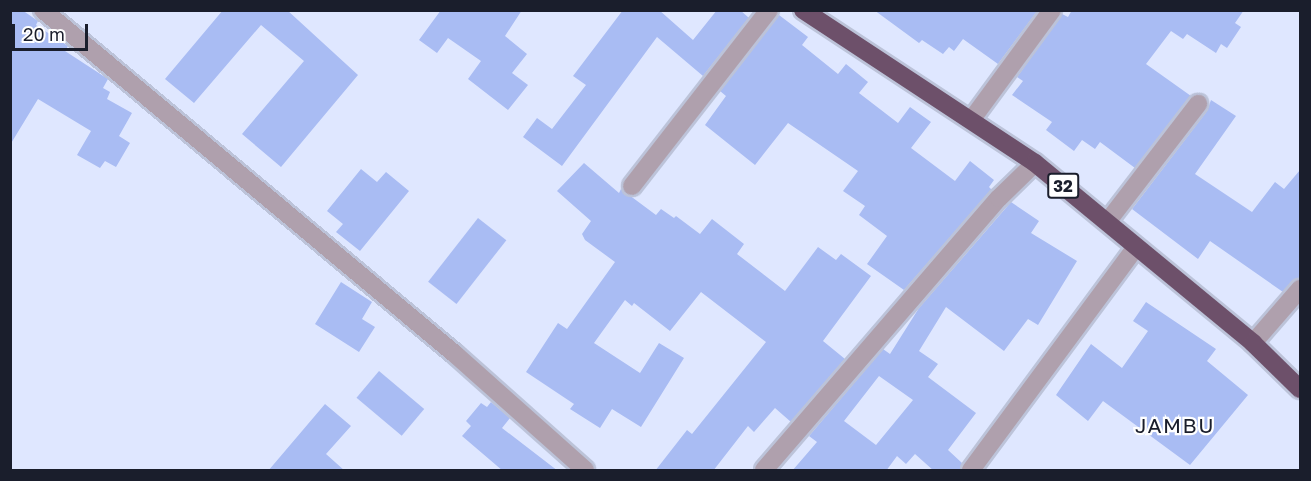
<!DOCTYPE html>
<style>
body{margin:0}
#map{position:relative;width:1311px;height:481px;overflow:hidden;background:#dfe7ff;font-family:"Golos Text",sans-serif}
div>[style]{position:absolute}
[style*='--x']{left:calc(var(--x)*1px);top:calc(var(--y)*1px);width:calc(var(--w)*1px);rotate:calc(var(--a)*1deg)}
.building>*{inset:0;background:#a9bcf3;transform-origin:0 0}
.roads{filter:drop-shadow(2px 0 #bcc3d9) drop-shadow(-2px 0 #bcc3d9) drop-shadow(0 2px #bcc3d9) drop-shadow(0 -2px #bcc3d9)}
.minor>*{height:18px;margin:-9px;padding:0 9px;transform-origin:9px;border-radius:9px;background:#afa0ad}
.highway>*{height:18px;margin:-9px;padding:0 9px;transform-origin:9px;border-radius:9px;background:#6d506a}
span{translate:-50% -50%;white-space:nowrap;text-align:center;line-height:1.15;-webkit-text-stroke:4.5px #fff;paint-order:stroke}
.shield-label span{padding:2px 4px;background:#fff;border:2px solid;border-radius:4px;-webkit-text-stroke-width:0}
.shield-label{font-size:16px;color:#1a1e2c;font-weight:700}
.quarter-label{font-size:21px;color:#1a1e2c;letter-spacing:1.5px}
.frame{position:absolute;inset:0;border:12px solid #1a1e2c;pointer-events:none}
.scale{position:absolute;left:12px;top:24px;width:76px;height:27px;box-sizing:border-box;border:3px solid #1a1e2c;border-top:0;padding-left:8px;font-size:18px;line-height:21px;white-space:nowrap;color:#1a1e2c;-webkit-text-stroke:4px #fff;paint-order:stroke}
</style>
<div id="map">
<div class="building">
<i style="clip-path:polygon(10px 10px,22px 10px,38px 21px,36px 25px,68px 46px,65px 51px,108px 79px,103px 88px,110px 92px,107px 99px,132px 113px,119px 136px,130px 143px,116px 167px,105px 161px,100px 168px,77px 155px,91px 131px,38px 99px,10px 145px)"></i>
<i style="clip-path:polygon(223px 10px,287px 10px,358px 75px,281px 167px,242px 134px,304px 61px,261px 25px,194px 103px,165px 79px)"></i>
<i style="clip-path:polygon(441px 10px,522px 10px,505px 36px,527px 54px,512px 73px,528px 85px,508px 110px,468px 79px,481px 61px,448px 38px,437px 53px,419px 40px)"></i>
<i style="clip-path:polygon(623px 10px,659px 10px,693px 40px,717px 10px,740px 10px,749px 18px,703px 76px,657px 37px,562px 166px,523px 137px,537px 118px,552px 129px,586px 85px,573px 76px)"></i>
<i style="clip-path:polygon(874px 10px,1038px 10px,998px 64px,963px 39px,954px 51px,949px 47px,943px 54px,922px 40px,919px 43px)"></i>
<i style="clip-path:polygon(1072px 10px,1244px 10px,1235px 23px,1241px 27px,1227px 48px,1221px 44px,1216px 53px,1187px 34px,1183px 39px,1171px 31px,1146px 64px,1191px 96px,1135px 168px,1100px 142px,1095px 149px,1082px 140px,1074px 151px,1046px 130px,1052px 122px,1012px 95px,1023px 81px,1017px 77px,1062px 14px,1068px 17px)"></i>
<i style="clip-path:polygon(779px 15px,808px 37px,802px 45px,838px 74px,846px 64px,868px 82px,859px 93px,898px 123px,910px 107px,931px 122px,911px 148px,955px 181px,970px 161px,994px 180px,989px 187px,992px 190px,904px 290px,867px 264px,887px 236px,859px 215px,865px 206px,843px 191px,858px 171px,788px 123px,755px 165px,705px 125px,726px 96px,720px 91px)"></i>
<i style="clip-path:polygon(1211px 100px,1236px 116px,1195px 174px,1252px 212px,1275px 182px,1284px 189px,1300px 170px,1300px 278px,1283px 292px,1210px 241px,1198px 259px,1132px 209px,1207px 111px)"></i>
<i style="clip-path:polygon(584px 163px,619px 193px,621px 189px,656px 215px,661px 209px,674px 218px,676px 216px,700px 234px,712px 219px,744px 244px,737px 254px,785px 291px,818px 247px,836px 260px,841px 254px,871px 276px,823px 341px,845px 359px,791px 422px,775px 408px,754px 432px,748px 426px,713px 471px,655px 471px,687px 430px,692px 434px,766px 342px,701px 292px,670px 331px,634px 303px,632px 306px,625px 300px,594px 343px,640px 373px,659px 343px,684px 358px,641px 427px,612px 409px,600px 428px,570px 409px,574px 404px,526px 372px,558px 323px,567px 329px,615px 262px,585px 240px,582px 234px,591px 221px,557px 191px)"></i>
<i style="clip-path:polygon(361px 169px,377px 182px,386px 172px,409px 191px,360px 251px,336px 232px,343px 224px,327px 211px)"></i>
<i style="clip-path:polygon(evenodd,1011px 202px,1039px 221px,1031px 233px,1077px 261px,1038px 325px,1028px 319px,1004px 351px,946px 307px,919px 351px,938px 364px,928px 377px,976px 413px,948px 450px,962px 463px,960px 471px,934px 471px,915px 454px,906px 464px,897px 456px,886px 471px,792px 471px,817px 442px,809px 436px,883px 349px,890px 354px,919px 308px,1011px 202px,879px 376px,913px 400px,876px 445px,844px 421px,879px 376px)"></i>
<i style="left:478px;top:218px;width:36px;height:81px;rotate:38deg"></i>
<i style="clip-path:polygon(341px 282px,372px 302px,362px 319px,375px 327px,359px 352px,315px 324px)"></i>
<i style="clip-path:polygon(1146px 302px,1216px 349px,1207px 361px,1248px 395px,1190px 465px,1103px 401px,1088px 421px,1056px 395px,1091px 344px,1122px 368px,1148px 331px,1133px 321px)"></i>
<i style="left:379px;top:371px;width:59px;height:35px;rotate:40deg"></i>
<i style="clip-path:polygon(491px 402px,510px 418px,502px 428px,558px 471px,503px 471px,462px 436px,471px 426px,466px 421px,481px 403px,487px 407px)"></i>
<i style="clip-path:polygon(325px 404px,351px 426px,326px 454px,345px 471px,268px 471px)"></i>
</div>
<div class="roads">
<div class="minor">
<i style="--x:43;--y:10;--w:538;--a:39.87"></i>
<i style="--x:456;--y:355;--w:173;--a:41.7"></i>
<i style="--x:972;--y:119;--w:135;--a:-53.7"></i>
<i style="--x:632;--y:186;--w:223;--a:-52.1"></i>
<i style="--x:1108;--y:221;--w:148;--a:-52.4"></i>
<i style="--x:1253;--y:343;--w:72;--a:-49"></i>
<i style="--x:764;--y:470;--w:359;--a:-49.2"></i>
<i style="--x:999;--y:198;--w:50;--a:-44.2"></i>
<i style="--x:971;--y:470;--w:277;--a:-53.5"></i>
</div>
<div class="highway">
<i style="--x:803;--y:10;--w:278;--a:33.4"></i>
<i style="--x:1035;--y:163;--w:283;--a:39.5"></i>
<i style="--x:1253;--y:343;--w:66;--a:44.4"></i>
</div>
</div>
<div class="shield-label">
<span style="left:1063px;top:186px">32</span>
</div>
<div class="quarter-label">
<span style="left:1175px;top:425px">JAMBU</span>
</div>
<div class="frame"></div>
<div class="scale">20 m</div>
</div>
